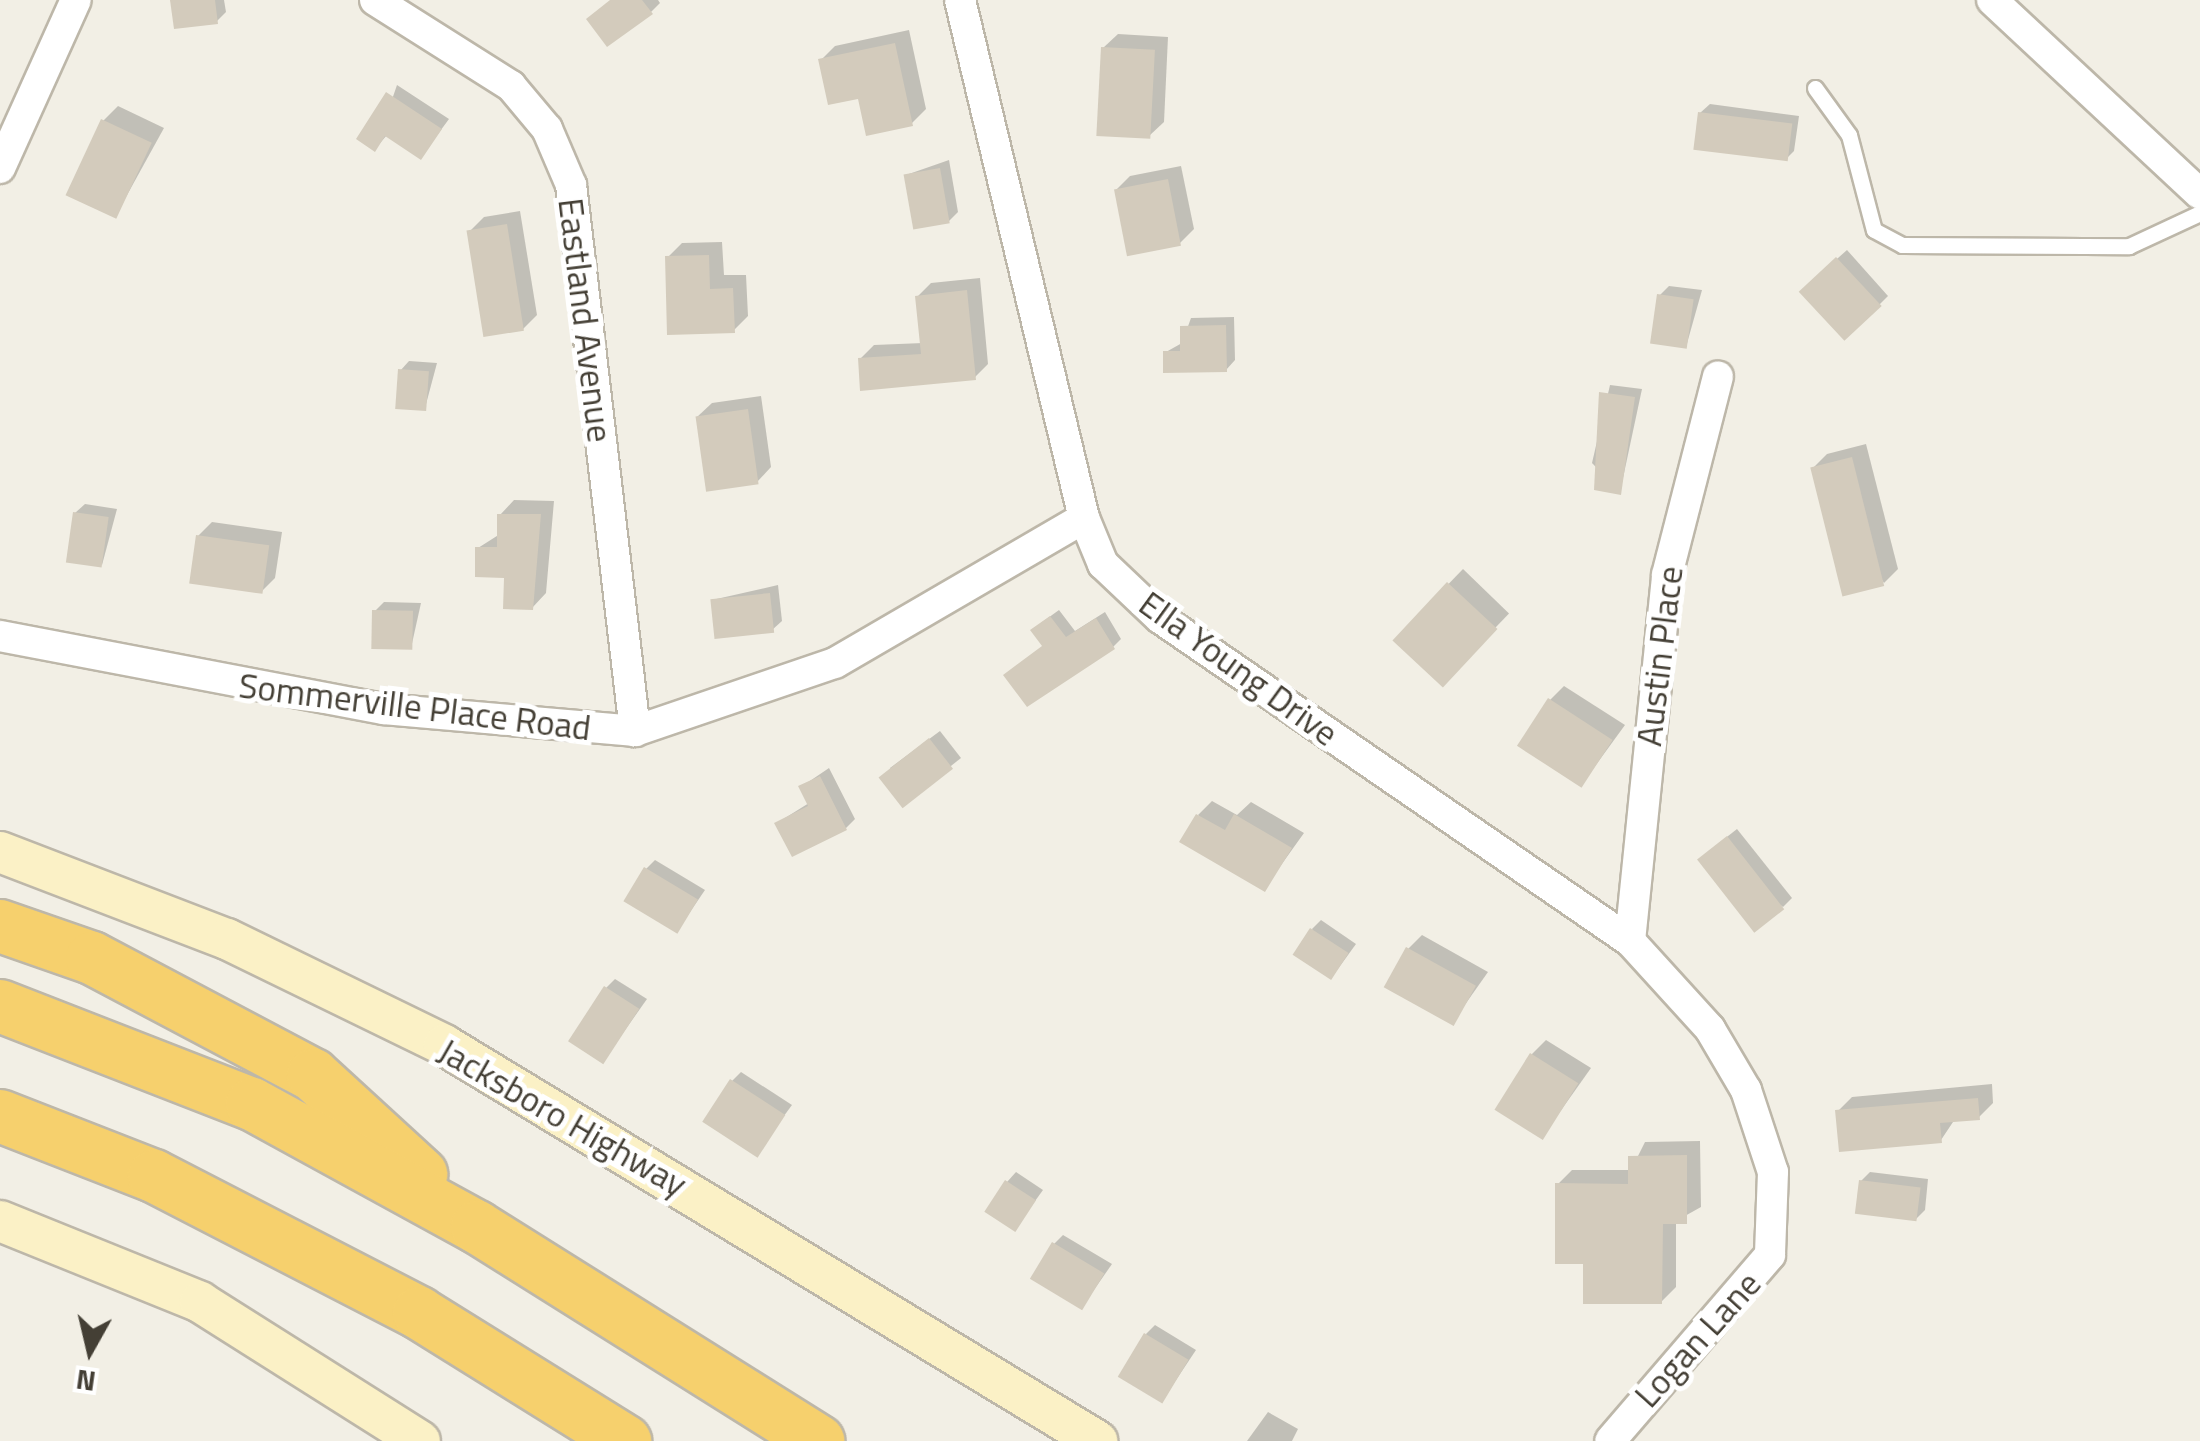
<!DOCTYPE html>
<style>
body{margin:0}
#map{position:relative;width:2200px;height:1441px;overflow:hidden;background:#f2efe5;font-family:"Titillium Web",sans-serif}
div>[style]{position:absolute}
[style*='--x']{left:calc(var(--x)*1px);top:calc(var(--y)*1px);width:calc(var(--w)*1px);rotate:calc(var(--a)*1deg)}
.shadow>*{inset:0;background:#0003;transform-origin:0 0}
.building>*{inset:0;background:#d3cbbc;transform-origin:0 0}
.roads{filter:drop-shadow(2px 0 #bdb7a9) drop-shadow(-2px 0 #bdb7a9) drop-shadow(0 2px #bdb7a9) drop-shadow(0 -2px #bdb7a9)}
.lane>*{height:15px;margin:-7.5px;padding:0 7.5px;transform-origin:7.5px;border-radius:7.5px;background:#fff}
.street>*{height:30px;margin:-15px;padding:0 15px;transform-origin:15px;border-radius:15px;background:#fff}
.secondary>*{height:40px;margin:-20px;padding:0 20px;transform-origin:20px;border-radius:20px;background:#fbf1c6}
.highway>*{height:52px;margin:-26px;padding:0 26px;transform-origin:26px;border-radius:26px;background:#f6d06d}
span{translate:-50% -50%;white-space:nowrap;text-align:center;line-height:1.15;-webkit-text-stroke:10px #fff;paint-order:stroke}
.street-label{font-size:35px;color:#443f35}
.north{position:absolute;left:40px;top:1301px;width:100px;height:100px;-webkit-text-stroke:8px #fff;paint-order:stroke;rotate:188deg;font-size:28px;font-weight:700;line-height:40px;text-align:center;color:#443f35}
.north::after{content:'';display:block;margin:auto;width:35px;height:45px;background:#443f35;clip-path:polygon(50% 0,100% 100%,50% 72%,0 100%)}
</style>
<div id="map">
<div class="shadow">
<i style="clip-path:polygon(173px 0,224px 0,226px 12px,217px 21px)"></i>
<i style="clip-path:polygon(611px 0,658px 0,660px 3px,651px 12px)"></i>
<i style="clip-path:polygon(909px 30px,926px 109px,912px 123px,859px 96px,821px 60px,835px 46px)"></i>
<i style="clip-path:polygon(1118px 34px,1168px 37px,1164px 122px,1149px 136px,1103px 48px)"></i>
<i style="clip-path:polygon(397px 85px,449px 119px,421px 157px,387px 135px,375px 149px)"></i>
<i style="clip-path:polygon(1710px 104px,1799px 116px,1794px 151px,1785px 160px,1700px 113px)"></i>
<i style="clip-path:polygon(118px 106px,164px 128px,116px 215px,103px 121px)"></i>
<i style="clip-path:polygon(949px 160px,958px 212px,949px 221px,906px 175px)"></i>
<i style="clip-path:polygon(1181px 166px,1194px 229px,1180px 243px,1116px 190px,1130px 176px)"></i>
<i style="clip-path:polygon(520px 211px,537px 315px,523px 329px,470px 231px,484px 217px)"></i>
<i style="clip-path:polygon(722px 242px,724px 275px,746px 275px,748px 316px,733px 331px,667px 258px,682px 243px)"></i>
<i style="clip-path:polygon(1847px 250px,1888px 296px,1879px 305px,1810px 283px)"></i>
<i style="clip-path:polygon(980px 278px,988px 364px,975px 377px,861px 358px,874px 345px,923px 343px,918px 296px,931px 283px)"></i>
<i style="clip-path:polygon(1669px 286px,1702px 290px,1686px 347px,1660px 295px)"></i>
<i style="clip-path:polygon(1234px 317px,1235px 360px,1226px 370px,1166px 352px,1182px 343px,1191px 318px)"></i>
<i style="clip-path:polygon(409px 361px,437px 363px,425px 408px,400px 371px)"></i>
<i style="clip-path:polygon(1610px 385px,1642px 389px,1620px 492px,1592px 463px)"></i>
<i style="clip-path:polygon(761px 396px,771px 467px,757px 482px,697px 417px,712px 403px)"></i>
<i style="clip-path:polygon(1866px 444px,1898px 569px,1884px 583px,1812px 469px,1827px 454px)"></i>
<i style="clip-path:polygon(514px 500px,554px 501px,546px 593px,532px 608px,478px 548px,500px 534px,500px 515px)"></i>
<i style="clip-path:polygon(85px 504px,117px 509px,102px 565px,75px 513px)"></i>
<i style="clip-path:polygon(212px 522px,282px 532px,275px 578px,261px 592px,198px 536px)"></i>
<i style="left:1463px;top:569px;width:64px;height:98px;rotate:44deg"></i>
<i style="clip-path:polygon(778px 585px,782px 621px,772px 630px,712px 600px)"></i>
<i style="clip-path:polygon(384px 602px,421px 603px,411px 648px,375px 611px)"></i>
<i style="clip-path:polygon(1059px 610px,1075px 631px,1105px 612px,1121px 639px,1113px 647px,1044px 645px,1041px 623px)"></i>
<i style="clip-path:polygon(1564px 686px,1625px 725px,1582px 784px,1550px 700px)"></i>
<i style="clip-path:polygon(940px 731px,961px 758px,903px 804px,890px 768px)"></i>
<i style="clip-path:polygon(829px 768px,855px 819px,846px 828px,777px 823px,809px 803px,801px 787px)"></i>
<i style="clip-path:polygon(1212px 801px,1237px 815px,1251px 802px,1304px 833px,1264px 889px,1198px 815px)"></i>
<i style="clip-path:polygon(1737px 829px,1792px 898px,1783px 907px,1709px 851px)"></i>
<i style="clip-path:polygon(655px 860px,705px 890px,677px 931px,646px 869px)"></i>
<i style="clip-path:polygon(1321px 920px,1356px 944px,1332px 977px,1312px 929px)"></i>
<i style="clip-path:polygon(1422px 935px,1488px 972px,1452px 1023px,1408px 949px)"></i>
<i style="clip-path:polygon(615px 979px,647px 999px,603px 1061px,606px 988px)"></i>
<i style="clip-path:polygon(1546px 1040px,1591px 1068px,1542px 1137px,1532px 1054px)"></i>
<i style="clip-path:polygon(741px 1072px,792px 1105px,756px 1154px,732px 1081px)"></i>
<i style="clip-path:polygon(1992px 1084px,1993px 1103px,1979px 1117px,1955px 1119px,1941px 1140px,1838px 1111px,1852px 1097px)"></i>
<i style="clip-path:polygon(1700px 1141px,1701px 1207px,1676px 1221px,1676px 1287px,1661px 1302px,1586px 1262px,1558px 1184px,1572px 1170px,1631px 1170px,1645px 1142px)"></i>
<i style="clip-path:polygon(1016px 1172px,1043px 1190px,1015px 1229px,1007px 1182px)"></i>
<i style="clip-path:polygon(1870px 1172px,1928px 1179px,1925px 1210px,1916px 1219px,1861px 1181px)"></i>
<i style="clip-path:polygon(1063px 1235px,1112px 1264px,1082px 1307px,1054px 1244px)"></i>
<i style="clip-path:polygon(1155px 1325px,1196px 1350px,1162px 1401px,1146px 1334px)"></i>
<i style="clip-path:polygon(1268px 1412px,1298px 1429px,1292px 1441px,1247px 1441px)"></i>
</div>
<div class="building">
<i style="clip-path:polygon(170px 0,215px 0,218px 24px,174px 29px)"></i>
<i style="clip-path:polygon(610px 0,642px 0,653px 14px,607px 47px,586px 19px)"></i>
<i style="clip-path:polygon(895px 43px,913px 126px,866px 136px,858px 99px,828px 105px,818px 59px)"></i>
<i style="left:1101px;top:47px;width:54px;height:89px;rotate:3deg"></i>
<i style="clip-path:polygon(386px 92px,442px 129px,421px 160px,385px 136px,375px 152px,356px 139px)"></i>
<i style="left:1698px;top:112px;width:95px;height:38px;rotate:7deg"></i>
<i style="left:101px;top:119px;width:56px;height:84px;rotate:25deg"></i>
<i style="left:940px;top:168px;width:56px;height:37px;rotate:80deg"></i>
<i style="left:1168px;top:179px;width:68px;height:55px;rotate:79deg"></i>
<i style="left:507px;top:224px;width:108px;height:41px;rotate:81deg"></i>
<i style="clip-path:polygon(709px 255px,710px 289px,733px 288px,735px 333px,667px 335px,665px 256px)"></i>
<i style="left:1836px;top:257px;width:67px;height:51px;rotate:47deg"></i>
<i style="clip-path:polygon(967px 290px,976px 380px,860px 391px,858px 358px,921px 354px,915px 296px)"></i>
<i style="left:1657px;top:294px;width:37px;height:50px;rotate:8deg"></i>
<i style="clip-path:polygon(1226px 325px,1227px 372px,1163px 373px,1163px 351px,1180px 351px,1180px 326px)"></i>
<i style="left:398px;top:369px;width:31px;height:40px;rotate:4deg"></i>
<i style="clip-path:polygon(1599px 392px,1635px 397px,1621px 495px,1594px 490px)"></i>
<i style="left:748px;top:409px;width:76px;height:53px;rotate:82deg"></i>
<i style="left:1852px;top:457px;width:133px;height:43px;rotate:76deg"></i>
<i style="left:73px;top:512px;width:36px;height:51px;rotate:8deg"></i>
<i style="clip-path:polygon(497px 514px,541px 514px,533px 610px,503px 609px,504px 578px,475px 577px,475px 547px,497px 547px)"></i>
<i style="left:196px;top:535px;width:74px;height:49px;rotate:8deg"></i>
<i style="left:1447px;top:582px;width:69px;height:80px;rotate:43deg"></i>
<i style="left:770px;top:593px;width:40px;height:60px;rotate:84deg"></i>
<i style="left:372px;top:610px;width:41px;height:39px;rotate:1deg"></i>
<i style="clip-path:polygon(1050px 616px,1066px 637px,1096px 618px,1115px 649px,1027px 707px,1003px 675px,1042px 646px,1030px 630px)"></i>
<i style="left:1548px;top:698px;width:77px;height:57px;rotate:33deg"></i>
<i style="left:929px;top:738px;width:39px;height:64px;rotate:52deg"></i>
<i style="clip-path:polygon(820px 776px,847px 830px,792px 857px,774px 823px,808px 806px,798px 786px)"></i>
<i style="clip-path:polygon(1196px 814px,1225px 830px,1234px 814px,1292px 848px,1265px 892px,1179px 842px)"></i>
<i style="left:1727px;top:836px;width:93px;height:38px;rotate:52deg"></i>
<i style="left:644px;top:867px;width:63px;height:40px;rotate:31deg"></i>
<i style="left:1310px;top:928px;width:46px;height:32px;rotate:33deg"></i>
<i style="left:1406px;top:947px;width:80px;height:46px;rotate:29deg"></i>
<i style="left:604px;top:986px;width:42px;height:66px;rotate:33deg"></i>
<i style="left:1530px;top:1053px;width:57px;height:67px;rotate:32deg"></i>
<i style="left:730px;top:1079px;width:66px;height:51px;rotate:33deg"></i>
<i style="clip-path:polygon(1978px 1098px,1980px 1120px,1940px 1123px,1942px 1143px,1839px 1152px,1835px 1110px)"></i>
<i style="clip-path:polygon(1687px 1155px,1687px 1224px,1663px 1224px,1662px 1304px,1583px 1304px,1583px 1264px,1555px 1264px,1555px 1183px,1628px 1184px,1628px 1156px)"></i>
<i style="left:1005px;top:1180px;width:37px;height:38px;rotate:33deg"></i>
<i style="left:1859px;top:1180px;width:62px;height:34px;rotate:7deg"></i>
<i style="left:1052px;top:1242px;width:61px;height:43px;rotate:31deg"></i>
<i style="left:1144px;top:1333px;width:52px;height:51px;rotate:31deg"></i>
</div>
<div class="roads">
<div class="lane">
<i style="--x:1815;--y:88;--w:58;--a:54.1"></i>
<i style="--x:1849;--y:135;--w:98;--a:75.3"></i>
<i style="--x:1874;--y:230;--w:32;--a:28"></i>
<i style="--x:1902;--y:245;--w:227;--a:0.3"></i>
<i style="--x:2129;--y:246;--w:78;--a:-24.9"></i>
</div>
<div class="street">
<i style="--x:375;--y:0;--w:161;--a:32.3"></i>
<i style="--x:511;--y:86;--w:56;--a:50.1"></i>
<i style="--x:547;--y:129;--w:61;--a:66.8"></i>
<i style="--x:571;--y:185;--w:550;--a:83.31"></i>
<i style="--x:960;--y:0;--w:533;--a:76.54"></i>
<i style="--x:1084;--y:518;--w:50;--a:67.6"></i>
<i style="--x:1103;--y:564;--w:79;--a:43.5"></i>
<i style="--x:1160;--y:618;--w:570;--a:34.5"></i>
<i style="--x:1630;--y:941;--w:119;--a:47.7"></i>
<i style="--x:1710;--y:1029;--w:71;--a:59.5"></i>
<i style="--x:1746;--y:1090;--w:86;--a:71.8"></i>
<i style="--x:1773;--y:1172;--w:83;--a:92.1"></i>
<i style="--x:1770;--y:1255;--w:245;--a:130.7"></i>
<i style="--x:1992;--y:0;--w:284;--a:43"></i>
<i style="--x:0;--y:168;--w:184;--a:-65.7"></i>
<i style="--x:0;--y:636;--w:391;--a:10.8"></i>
<i style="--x:384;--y:709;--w:252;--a:5"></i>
<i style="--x:635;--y:731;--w:211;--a:-18.8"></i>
<i style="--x:835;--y:663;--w:288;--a:-30.2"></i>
<i style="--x:1630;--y:941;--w:368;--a:-84.2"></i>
<i style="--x:1667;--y:575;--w:205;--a:-75.6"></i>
</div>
<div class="secondary">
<i style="--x:0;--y:852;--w:243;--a:21"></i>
<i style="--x:227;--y:939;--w:242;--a:26"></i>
<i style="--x:444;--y:1045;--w:764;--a:31.23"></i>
<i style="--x:0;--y:1221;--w:216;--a:22"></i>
<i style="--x:200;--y:1302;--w:260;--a:32.3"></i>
</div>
<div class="highway">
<i style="--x:0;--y:926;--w:97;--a:19.2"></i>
<i style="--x:92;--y:958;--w:250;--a:27.9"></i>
<i style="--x:313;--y:1075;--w:147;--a:42.5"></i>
<i style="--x:0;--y:1006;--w:270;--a:21.3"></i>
<i style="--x:252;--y:1104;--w:256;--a:28.7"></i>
<i style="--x:477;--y:1227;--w:403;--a:32.1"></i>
<i style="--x:0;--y:1116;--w:165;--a:21.3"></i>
<i style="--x:154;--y:1176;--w:298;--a:27.3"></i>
<i style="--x:419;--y:1313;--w:243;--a:31.9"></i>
</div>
</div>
<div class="street-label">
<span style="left:586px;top:320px;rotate:83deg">Eastland Avenue</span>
<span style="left:1659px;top:656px;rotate:-83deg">Austin Place</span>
<span style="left:1239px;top:668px;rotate:36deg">Ella Young Drive</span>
<span style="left:415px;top:706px;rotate:7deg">Sommerville Place Road</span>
<span style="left:563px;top:1117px;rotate:30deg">Jacksboro Highway</span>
<span style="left:1697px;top:1339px;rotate:-48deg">Logan Lane</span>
</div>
<div class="north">N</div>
</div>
